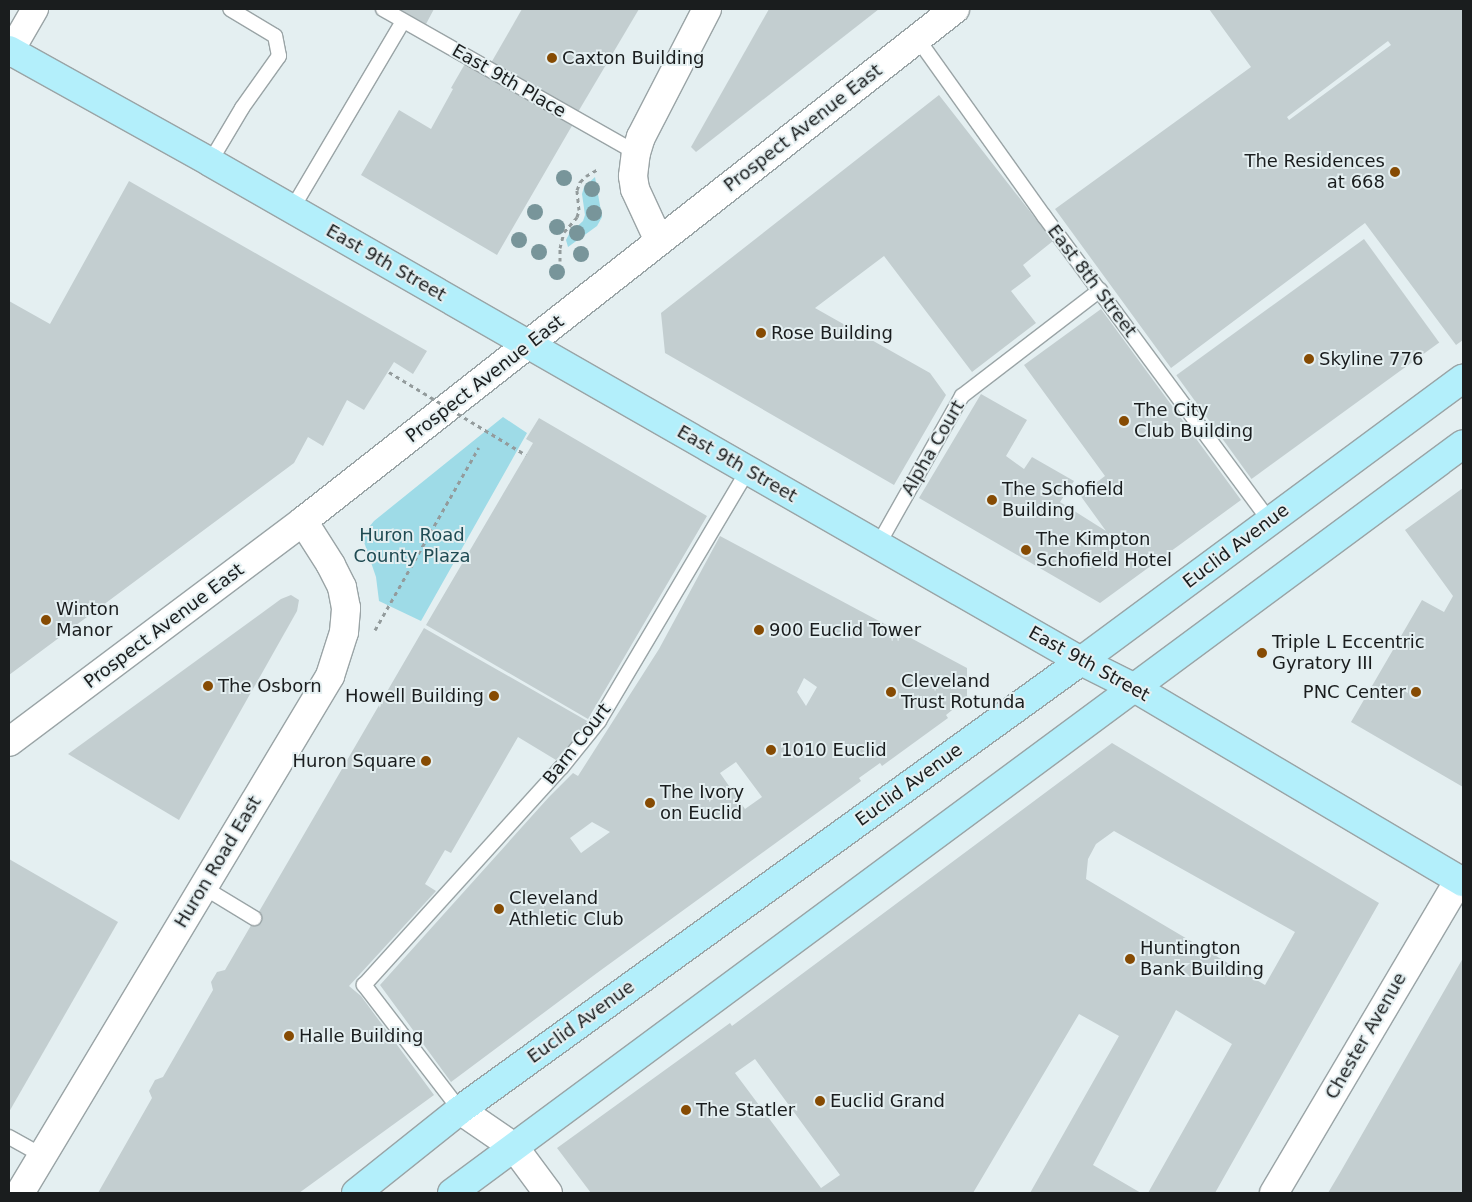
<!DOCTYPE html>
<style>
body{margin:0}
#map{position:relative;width:1472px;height:1202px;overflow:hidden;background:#e4eff1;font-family:"DejaVu Sans",sans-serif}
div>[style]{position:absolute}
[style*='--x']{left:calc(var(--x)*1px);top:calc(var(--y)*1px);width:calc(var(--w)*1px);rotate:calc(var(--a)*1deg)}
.green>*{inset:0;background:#9edbe7}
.building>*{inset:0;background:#c3ced0;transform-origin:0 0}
.path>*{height:3px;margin-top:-1.5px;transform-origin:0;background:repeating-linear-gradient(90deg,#939b9c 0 4px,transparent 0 8px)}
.roads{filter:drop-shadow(1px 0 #9aa4a6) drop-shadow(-1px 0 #9aa4a6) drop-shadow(0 1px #9aa4a6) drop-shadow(0 -1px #9aa4a6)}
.lane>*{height:14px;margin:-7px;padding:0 7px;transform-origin:7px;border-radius:7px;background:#fff}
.street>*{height:26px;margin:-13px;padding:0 13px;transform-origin:13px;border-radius:13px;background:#fff}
.secondary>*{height:28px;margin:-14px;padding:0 14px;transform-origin:14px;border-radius:14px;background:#fff}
.primary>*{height:28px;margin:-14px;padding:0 14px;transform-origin:14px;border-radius:14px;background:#b3effb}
.path-bridge>*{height:3px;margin-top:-1.5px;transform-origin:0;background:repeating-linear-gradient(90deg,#939b9c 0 4px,transparent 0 8px)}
.trees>*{width:16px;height:16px;margin:-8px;border-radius:50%;background:#78959a}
.dots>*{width:14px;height:14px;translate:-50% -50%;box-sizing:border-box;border:2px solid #e4eff1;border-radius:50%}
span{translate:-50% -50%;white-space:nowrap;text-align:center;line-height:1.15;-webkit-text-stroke:4px #e4eff1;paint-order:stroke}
.poi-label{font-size:18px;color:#1a1d1e}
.left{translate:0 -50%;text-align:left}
.right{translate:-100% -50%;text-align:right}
.street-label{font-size:18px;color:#1a1d1e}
.park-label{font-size:18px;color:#1f4b53}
.frame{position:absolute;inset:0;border:10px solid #1a1d1e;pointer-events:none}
</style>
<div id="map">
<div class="green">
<i style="clip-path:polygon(595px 177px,602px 217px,597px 226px,568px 247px,566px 240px,569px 234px,583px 221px,585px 215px,582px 194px,584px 187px)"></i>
<i style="clip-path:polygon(503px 417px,527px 433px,421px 621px,379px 601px,376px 577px,364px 542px,365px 532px,374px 521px)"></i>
</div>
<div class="building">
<i style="clip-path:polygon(399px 9px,434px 9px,426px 24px)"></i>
<i style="clip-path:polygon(522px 9px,639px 9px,578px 112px,491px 63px)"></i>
<i style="clip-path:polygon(769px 9px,879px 9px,696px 152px,691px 147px)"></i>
<i style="clip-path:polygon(evenodd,1209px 9px,1463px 9px,1463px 340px,1456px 345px,1365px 223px,1171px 368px,1055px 209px,1251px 67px,1209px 9px,1388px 41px,1391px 45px,1289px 120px,1287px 117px,1388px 41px)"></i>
<i style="clip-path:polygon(466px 62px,573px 124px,497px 255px,361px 175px,399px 110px,431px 129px,453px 89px,451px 88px)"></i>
<i style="clip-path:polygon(939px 95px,1053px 241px,1023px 265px,1031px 276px,1011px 291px,1036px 323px,972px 372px,884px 256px,815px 308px,930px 373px,946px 395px,894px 485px,665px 353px,661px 313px)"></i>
<i style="clip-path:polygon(129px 181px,427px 351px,413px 374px,394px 362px,364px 410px,347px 400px,323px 446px,308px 437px,294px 463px,9px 675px,9px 301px,50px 324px)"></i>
<i style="left:1364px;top:239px;width:128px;height:232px;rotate:54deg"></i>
<i style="clip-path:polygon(1101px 309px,1241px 500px,1100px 603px,919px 498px,981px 394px,1027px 420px,1006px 456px,1024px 469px,1032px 457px,1074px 481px,1060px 502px,1106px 531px,1080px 495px,1105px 476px,1024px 365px)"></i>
<i style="clip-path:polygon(539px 418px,707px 516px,588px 719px,426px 625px,533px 443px,526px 439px)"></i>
<i style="clip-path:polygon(1463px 488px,1463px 787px,1351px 722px,1422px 600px,1444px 612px,1453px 596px,1405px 530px)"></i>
<i style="clip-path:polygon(evenodd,720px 536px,967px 668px,967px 698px,946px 715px,948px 718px,882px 766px,880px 763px,859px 778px,861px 781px,597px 973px,451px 1082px,380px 985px,549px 797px,573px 773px,578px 776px,659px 649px,720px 536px,804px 678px,817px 687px,806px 706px,797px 692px,804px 678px,720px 536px,736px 762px,762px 797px,745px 809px,720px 773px,736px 762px,720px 536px,592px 822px,610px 832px,581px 853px,570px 838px,592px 822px)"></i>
<i style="clip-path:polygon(291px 595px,299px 600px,297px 611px,179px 820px,68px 754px,281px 599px)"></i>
<i style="clip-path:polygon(424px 628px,589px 722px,556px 760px,518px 737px,451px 853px,445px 850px,425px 884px,436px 891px,349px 986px,361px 996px,434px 1095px,299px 1193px,98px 1193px,152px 1098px,149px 1091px,155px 1080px,163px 1077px,213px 990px,211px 982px,217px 972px,225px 970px)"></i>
<i style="clip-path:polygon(evenodd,1112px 743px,1379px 903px,1215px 1193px,1148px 1193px,1232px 1044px,1176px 1010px,1093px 1165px,1141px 1193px,1030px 1193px,1119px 1036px,1079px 1014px,973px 1193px,591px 1193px,557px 1148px,730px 1023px,732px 1026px,1112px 743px,1114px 831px,1295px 932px,1265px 985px,1086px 879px,1088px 859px,1096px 844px,1114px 831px,1112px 743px,755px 1059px,840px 1175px,821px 1188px,735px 1073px,755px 1059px)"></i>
<i style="clip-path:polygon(9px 859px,118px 922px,9px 1112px)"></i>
<i style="clip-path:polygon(1463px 958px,1463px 1193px,1328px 1193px,1341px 1171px)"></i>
</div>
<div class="path">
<i style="--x:560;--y:261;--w:13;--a:-90"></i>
<i style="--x:560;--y:248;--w:16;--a:-76"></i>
<i style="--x:564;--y:232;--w:20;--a:-49"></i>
<i style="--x:577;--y:217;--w:7;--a:-74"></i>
<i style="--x:579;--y:210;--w:20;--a:-96"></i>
<i style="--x:577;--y:190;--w:9;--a:-69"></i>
<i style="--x:580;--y:182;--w:8;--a:-45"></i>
<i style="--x:586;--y:176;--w:14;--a:-30"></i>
<i style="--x:375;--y:630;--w:210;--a:-60.4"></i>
</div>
<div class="roads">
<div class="lane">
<i style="--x:383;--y:9;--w:291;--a:29.6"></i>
<i style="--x:917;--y:38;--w:219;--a:54.5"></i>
<i style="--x:1044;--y:216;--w:380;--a:53.5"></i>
<i style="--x:210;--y:162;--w:63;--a:-59.3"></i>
<i style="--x:242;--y:108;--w:64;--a:-54.6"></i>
<i style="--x:279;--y:56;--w:20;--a:-101"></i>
<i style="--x:275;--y:36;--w:52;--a:-149"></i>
<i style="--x:292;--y:209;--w:218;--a:-59.4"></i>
<i style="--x:878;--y:545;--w:171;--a:-60.6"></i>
<i style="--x:962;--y:396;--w:174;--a:-37.5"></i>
<i style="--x:203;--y:887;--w:60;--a:31.3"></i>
<i style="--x:460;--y:1110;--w:158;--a:-127.5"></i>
<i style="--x:364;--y:985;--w:294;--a:-47.8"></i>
<i style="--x:562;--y:767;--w:59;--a:-51.2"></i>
<i style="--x:599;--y:721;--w:292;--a:-59.3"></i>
<i style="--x:9;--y:1137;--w:37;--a:29"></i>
</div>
<div class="street">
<i style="--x:9;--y:54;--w:52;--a:-60"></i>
</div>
<div class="secondary">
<i style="--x:659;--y:241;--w:57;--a:-114.8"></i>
<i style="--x:635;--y:189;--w:13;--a:-99"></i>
<i style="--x:633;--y:176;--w:23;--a:-83"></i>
<i style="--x:636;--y:153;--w:17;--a:-73"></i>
<i style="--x:641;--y:137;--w:144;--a:-62.7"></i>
<i style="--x:9;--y:742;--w:368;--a:-36.9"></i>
<i style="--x:303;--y:521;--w:829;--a:-38.14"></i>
<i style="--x:460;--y:1110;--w:65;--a:34.4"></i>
<i style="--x:514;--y:1147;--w:57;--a:53.5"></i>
<i style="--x:20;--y:1193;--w:603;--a:-59.05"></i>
<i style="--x:330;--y:676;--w:46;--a:-72.3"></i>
<i style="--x:344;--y:632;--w:24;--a:-85"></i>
<i style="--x:346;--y:608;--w:21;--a:-101"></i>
<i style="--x:342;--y:587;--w:25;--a:-117"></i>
<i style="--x:331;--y:565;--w:52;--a:-122.5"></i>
<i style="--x:1274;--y:1193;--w:364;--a:-59.4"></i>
</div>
<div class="primary">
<i style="--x:9;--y:50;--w:230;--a:29.1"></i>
<i style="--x:210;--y:162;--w:1004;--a:29.81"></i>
<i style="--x:1081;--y:661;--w:58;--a:26.6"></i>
<i style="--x:1133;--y:687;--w:383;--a:30.6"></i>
<i style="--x:356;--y:1193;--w:133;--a:-38.6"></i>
<i style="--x:460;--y:1110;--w:766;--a:-35.87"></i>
<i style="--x:1081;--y:661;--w:475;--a:-36.5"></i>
<i style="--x:452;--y:1193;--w:1258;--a:-36.53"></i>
</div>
</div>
<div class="path-bridge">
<i style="--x:389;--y:372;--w:160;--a:31.2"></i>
</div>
<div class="trees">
<i style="left:564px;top:178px"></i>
<i style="left:592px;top:189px"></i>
<i style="left:535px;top:212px"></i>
<i style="left:594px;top:213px"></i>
<i style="left:557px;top:227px"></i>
<i style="left:577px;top:233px"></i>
<i style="left:519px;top:240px"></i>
<i style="left:539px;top:252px"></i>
<i style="left:581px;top:254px"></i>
<i style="left:557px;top:272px"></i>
</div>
<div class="dots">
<i style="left:552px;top:58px;background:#864b03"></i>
<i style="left:1395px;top:172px;background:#864b03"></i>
<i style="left:761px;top:333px;background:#864b03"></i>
<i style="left:1309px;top:359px;background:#864b03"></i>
<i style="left:1124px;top:421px;background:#864b03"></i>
<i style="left:992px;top:500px;background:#864b03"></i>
<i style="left:1026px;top:550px;background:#864b03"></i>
<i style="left:46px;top:620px;background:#864b03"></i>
<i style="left:759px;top:630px;background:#864b03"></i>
<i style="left:1262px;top:653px;background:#864b03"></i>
<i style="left:208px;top:686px;background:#864b03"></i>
<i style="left:891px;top:692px;background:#864b03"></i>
<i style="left:1416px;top:692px;background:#864b03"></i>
<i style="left:494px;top:696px;background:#864b03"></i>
<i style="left:771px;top:750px;background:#864b03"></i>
<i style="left:426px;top:761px;background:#864b03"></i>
<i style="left:650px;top:803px;background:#864b03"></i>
<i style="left:499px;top:909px;background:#864b03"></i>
<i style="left:1130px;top:959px;background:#864b03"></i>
<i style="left:289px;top:1036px;background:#864b03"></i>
<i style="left:820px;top:1101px;background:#864b03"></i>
<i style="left:686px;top:1110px;background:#864b03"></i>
</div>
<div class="poi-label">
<span class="left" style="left:562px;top:58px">Caxton Building</span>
<span class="right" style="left:1385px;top:172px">The Residences<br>at 668</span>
<span class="left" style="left:771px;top:333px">Rose Building</span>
<span class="left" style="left:1319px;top:359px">Skyline 776</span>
<span class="left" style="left:1134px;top:421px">The City<br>Club Building</span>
<span class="left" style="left:1002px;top:500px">The Schofield<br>Building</span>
<span class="left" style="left:1036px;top:550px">The Kimpton<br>Schofield Hotel</span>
<span class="left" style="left:56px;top:620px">Winton<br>Manor</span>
<span class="left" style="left:769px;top:630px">900 Euclid Tower</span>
<span class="left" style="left:1272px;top:653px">Triple L Eccentric<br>Gyratory III</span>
<span class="left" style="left:901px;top:692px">Cleveland<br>Trust Rotunda</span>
<span class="left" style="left:218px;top:686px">The Osborn</span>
<span class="right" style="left:1406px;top:692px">PNC Center</span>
<span class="right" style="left:484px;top:696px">Howell Building</span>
<span class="left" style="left:781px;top:750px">1010 Euclid</span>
<span class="right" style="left:416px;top:761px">Huron Square</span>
<span class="left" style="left:660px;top:803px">The Ivory<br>on Euclid</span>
<span class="left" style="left:509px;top:909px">Cleveland<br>Athletic Club</span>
<span class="left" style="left:1140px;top:959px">Huntington<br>Bank Building</span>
<span class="left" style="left:299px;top:1036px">Halle Building</span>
<span class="left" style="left:830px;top:1101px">Euclid Grand</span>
<span class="left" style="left:696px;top:1110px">The Statler</span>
</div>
<div class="street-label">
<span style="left:509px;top:81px;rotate:30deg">East 9th Place</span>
<span style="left:803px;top:128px;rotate:-38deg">Prospect Avenue East</span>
<span style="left:386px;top:263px;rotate:30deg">East 9th Street</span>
<span style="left:1092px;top:281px;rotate:53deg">East 8th Street</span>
<span style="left:485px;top:379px;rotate:-38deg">Prospect Avenue East</span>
<span style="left:933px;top:448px;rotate:-60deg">Alpha Court</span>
<span style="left:737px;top:464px;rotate:30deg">East 9th Street</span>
<span style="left:1236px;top:546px;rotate:-37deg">Euclid Avenue</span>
<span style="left:164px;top:626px;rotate:-37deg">Prospect Avenue East</span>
<span style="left:1089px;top:664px;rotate:29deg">East 9th Street</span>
<span style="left:577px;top:744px;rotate:-52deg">Barn Court</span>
<span style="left:909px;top:785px;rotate:-36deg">Euclid Avenue</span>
<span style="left:218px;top:862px;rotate:-59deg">Huron Road East</span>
<span style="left:581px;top:1022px;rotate:-36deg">Euclid Avenue</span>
<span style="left:1366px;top:1036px;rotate:-60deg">Chester Avenue</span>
</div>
<div class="park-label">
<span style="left:412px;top:546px">Huron Road<br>County Plaza</span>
</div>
<div class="frame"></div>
</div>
